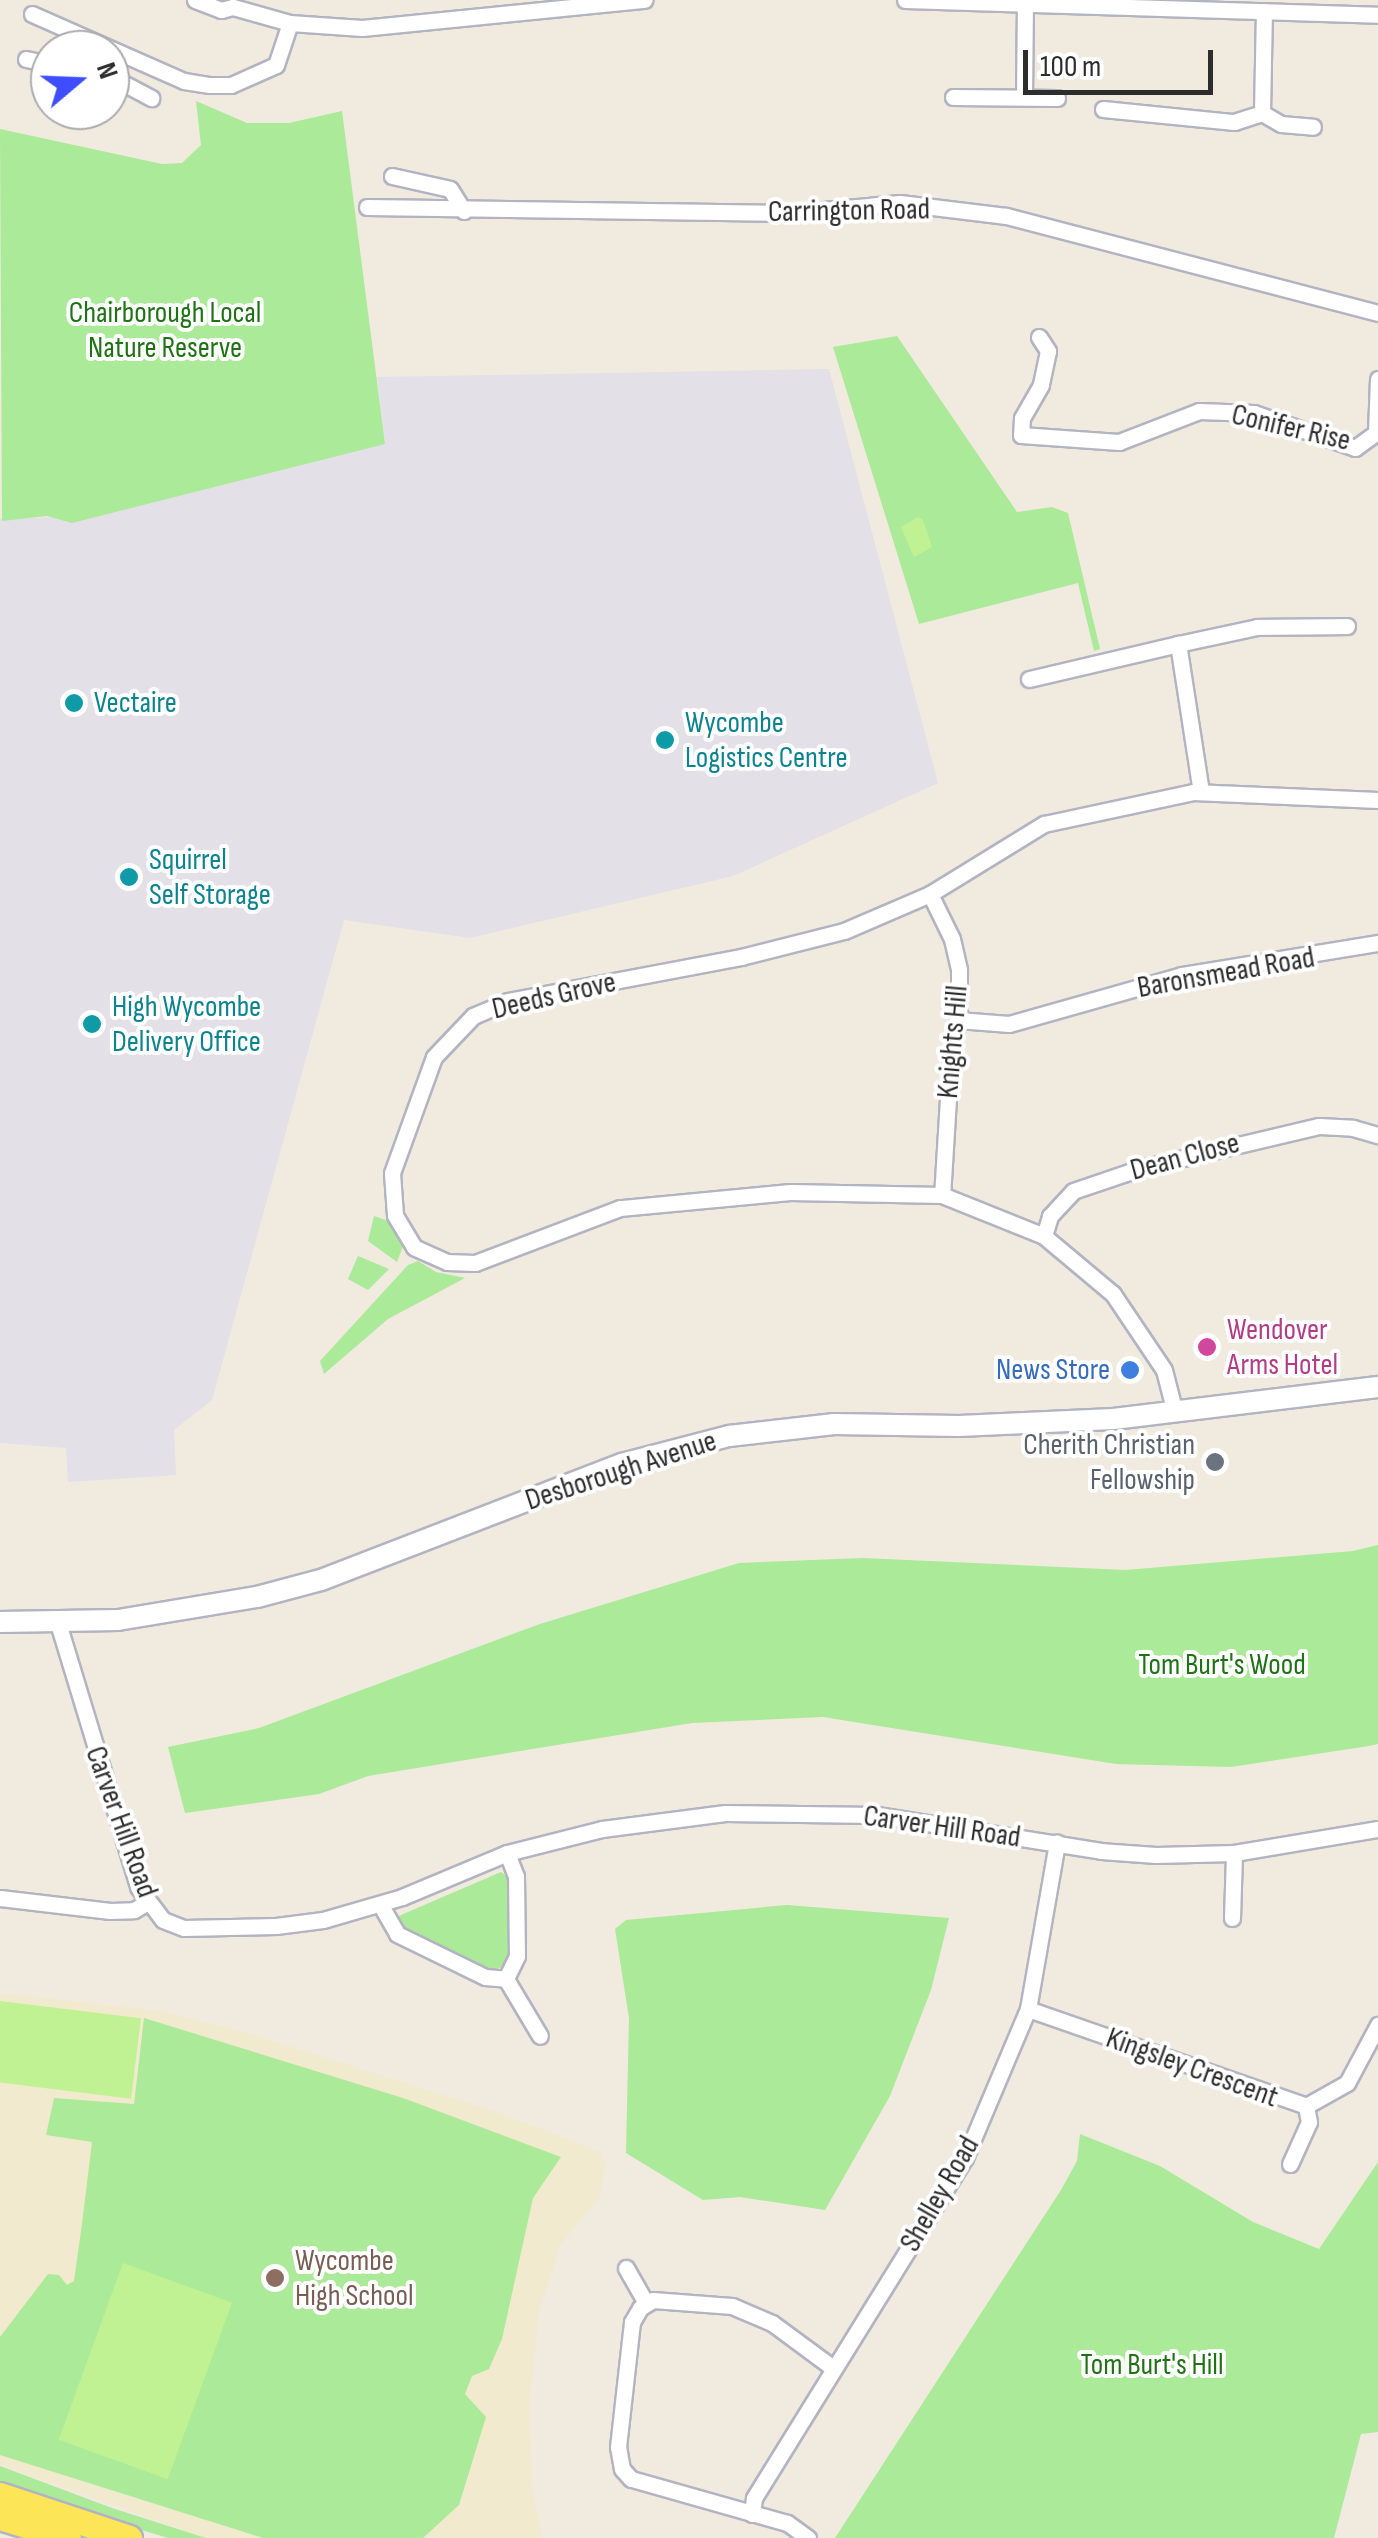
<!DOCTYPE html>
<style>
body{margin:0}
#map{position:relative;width:1378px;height:2538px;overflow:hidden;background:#f0eadf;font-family:"Sofia Sans Condensed",sans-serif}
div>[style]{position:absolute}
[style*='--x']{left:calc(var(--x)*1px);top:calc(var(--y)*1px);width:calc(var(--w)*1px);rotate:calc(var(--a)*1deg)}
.industrial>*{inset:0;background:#e3e0e8}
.education>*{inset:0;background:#f2eace}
.green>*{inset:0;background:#abea98}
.pitch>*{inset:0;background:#c0f293;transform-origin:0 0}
.roads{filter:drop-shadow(2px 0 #b3b4c2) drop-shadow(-2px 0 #b3b4c2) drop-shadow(0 2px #b3b4c2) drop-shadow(0 -2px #b3b4c2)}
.minor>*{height:15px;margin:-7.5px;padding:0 7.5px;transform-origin:7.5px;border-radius:7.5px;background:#fff}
.tertiary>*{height:20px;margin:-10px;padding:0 10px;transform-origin:10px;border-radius:10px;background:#fff}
.primary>*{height:25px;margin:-12.5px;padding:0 12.5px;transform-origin:12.5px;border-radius:12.5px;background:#fce658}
.dots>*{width:28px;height:28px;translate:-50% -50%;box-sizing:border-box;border:5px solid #fff;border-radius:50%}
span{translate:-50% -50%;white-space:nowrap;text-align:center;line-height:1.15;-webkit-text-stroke:8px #fff;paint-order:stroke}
.street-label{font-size:30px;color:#2d2d2d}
.park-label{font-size:30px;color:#1f7315}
.culture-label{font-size:30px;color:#0d838f}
.left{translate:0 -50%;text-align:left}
.hotel-label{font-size:30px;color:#b23c85}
.shop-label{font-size:30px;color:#366cbe}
.right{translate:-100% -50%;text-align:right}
.worship-label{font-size:30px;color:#5b616d}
.education-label{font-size:30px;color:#785e54}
.north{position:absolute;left:30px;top:30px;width:100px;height:100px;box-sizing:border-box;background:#fff;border:2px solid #ababab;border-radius:50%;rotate:71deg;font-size:28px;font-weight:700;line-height:40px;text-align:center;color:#2d2d2d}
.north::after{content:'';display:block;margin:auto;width:35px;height:45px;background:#3d4dff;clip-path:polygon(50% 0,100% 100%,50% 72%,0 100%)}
.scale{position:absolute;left:1023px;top:50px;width:190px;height:45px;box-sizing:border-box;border:5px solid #2d2d2d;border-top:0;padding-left:12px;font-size:30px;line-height:35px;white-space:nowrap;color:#2d2d2d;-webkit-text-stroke:8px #fff;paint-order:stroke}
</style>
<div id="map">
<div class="industrial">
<i style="clip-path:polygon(829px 369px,938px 783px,733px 876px,470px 938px,344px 920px,212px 1400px,174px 1430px,176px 1475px,68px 1482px,66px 1448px,0 1443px,0 519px,62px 517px,385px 444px,377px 377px)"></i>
</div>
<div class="education">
<i style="clip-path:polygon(0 1993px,167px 2012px,251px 2034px,491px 2110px,599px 2151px,606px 2166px,599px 2199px,561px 2244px,539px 2312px,529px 2408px,532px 2485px,542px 2538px,206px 2538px,0 2465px)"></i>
</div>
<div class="green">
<i style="clip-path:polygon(196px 101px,247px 123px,289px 123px,342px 111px,385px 444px,72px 523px,47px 516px,2px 521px,0 129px,162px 164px,182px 163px,201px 145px)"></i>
<i style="clip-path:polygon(897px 336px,1017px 512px,1052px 507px,1068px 513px,1100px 649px,1094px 651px,1078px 583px,919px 624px,833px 347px)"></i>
<i style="clip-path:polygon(374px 1216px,389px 1221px,403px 1246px,397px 1262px,368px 1241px)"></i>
<i style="clip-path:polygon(358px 1256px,389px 1269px,368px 1290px,348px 1279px)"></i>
<i style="clip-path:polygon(418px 1261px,436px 1272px,465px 1278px,388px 1319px,324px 1374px,320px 1361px,408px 1265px)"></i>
<i style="clip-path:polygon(1378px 1545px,1378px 1744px,1369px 1746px,1231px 1767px,1116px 1764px,823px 1717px,692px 1723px,368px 1776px,319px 1794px,185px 1813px,168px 1747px,259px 1728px,540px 1624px,739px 1563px,863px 1558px,1125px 1570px,1353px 1551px)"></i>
<i style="clip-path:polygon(501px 1872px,509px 1878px,510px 1962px,491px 1973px,400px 1930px,394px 1918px)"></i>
<i style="clip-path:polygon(787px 1905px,949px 1918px,931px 1990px,890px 2096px,825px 2210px,740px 2197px,703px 2200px,626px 2153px,629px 2018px,615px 1929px,626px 1920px)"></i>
<i style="clip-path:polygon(144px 2018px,403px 2098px,561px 2157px,533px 2198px,502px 2339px,489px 2369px,472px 2376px,465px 2394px,486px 2417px,459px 2505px,423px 2538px,263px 2538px,0 2455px,0 2337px,48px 2274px,59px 2275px,67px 2285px,74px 2281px,82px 2224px,92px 2142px,46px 2135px,54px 2098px,134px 2104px)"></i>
<i style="clip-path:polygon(1080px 2134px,1160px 2166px,1253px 2222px,1319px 2249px,1378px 2162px,1378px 2432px,1361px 2434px,1334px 2538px,835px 2538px,1061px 2190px,1077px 2161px)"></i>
<i style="clip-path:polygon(0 2466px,112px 2508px,206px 2538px,168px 2538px,20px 2493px,0 2486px)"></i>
</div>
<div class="pitch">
<i style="clip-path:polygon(918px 517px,923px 520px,932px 547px,914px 557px,901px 527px)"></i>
<i style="left:0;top:2001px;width:142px;height:81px;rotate:7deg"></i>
<i style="left:123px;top:2263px;width:116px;height:188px;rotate:20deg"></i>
</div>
<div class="roads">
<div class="minor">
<i style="--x:195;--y:0;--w:28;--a:21"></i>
<i style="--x:221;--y:10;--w:12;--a:-14"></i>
<i style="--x:233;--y:7;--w:59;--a:15.7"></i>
<i style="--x:290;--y:23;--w:72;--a:4"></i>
<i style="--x:362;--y:28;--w:284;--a:-5.7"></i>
<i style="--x:905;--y:0;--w:473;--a:1.8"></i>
<i style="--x:32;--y:14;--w:166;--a:23.8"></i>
<i style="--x:184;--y:81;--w:26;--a:9"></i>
<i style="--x:210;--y:85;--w:21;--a:0"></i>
<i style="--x:231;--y:85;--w:49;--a:-24"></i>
<i style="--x:276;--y:65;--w:44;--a:-71.6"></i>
<i style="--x:26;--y:59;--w:25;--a:12"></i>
<i style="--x:110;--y:76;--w:47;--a:28.2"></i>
<i style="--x:953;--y:97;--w:104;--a:0.6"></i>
<i style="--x:1024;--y:97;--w:93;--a:-89.4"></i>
<i style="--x:1103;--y:109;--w:132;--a:5.7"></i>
<i style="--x:1234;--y:122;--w:29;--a:-18"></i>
<i style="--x:1262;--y:113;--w:22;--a:30"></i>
<i style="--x:1281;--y:124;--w:32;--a:5"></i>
<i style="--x:1262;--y:113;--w:102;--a:-88.9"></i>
<i style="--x:392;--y:176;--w:59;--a:12.6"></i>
<i style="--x:450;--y:189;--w:26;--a:58"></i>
<i style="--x:367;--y:207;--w:423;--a:0.8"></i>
<i style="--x:790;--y:213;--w:110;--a:-5.2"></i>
<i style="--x:900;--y:203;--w:107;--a:7"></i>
<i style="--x:1006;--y:216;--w:384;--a:14.6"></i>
<i style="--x:1039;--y:337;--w:17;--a:57"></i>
<i style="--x:1048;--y:351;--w:35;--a:102"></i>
<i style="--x:1041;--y:385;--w:38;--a:120"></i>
<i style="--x:1022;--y:418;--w:17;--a:93"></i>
<i style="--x:1021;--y:435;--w:98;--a:4.1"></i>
<i style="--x:1119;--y:442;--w:86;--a:-21.2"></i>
<i style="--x:1199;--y:411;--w:55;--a:2.1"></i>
<i style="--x:1254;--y:413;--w:107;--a:19.1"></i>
<i style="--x:1355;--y:448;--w:26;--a:-36"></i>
<i style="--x:1376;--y:433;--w:54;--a:-87.9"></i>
<i style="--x:1029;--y:679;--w:153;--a:-13.2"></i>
<i style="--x:1201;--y:792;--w:150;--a:-98.8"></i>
<i style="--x:1178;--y:644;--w:81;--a:-12.1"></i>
<i style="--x:1257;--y:627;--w:90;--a:-0.6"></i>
<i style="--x:930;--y:894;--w:50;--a:63.9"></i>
<i style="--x:952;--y:939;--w:32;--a:77"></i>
<i style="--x:959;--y:970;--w:43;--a:90"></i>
<i style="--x:959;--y:1013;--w:54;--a:99.6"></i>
<i style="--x:950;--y:1066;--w:129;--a:93.5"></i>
<i style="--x:958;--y:1020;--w:51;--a:4.5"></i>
<i style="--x:1009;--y:1024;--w:180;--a:-15.8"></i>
<i style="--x:1182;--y:975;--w:199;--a:-9.3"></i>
<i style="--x:1044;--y:1236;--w:21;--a:-73"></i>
<i style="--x:1050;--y:1216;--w:34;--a:-47"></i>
<i style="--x:1073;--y:1191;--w:72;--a:-18.7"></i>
<i style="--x:1141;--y:1168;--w:183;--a:-13.3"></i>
<i style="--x:1319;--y:1126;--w:34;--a:3"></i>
<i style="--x:1353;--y:1128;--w:26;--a:16"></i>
<i style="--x:1175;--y:1413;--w:44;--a:-104.3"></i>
<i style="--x:1164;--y:1370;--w:92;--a:-123.9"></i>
<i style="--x:1113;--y:1294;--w:90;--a:-140"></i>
<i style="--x:1044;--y:1236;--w:110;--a:-158.1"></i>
<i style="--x:942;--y:1195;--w:152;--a:-178.9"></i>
<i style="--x:790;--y:1192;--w:171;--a:174.6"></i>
<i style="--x:620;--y:1208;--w:155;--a:159.2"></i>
<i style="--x:475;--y:1263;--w:28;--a:-178"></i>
<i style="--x:447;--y:1262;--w:36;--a:-156"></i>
<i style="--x:414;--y:1247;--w:37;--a:-121"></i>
<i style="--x:395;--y:1215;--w:42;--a:-94.1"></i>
<i style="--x:392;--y:1173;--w:123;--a:-70.1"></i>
<i style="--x:434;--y:1057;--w:57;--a:-46.4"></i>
<i style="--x:473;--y:1016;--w:38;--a:-23"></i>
<i style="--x:508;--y:1001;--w:237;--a:-10.7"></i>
<i style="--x:741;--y:957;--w:106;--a:-14.2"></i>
<i style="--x:844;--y:931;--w:94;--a:-23.3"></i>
<i style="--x:930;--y:894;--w:134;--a:-31.6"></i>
<i style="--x:1044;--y:824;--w:152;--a:-12.1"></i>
<i style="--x:1193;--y:792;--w:185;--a:2.5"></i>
<i style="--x:58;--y:1623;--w:276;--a:73.1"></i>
<i style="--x:138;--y:1887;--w:41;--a:52.9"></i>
<i style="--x:163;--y:1920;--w:22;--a:21"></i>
<i style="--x:184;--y:1928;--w:92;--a:-1.2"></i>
<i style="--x:276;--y:1926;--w:47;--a:-7.3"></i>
<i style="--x:323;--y:1920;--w:82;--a:-16.2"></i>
<i style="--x:402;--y:1897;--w:114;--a:-22.7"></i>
<i style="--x:507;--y:1853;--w:98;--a:-14.2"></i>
<i style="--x:602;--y:1829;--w:124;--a:-7.4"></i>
<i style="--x:725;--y:1813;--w:152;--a:0.8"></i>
<i style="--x:877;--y:1815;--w:227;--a:9.1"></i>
<i style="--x:1101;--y:1851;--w:55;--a:4.2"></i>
<i style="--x:1156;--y:1855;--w:78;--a:-1.5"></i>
<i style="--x:1234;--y:1853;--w:146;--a:-9.5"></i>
<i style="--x:507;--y:1853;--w:25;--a:69"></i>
<i style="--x:516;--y:1876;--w:80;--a:89.3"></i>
<i style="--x:517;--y:1956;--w:25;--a:116"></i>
<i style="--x:506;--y:1979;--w:66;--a:59.2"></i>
<i style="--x:0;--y:1898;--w:111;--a:6.7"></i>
<i style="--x:110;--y:1911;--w:24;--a:-2"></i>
<i style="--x:134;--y:1910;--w:14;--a:-30"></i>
<i style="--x:380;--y:1904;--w:34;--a:60"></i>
<i style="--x:397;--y:1934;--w:98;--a:26"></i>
<i style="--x:485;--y:1977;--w:21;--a:5"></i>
<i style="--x:1232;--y:1918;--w:65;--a:-88.2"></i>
<i style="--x:1028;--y:2009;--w:294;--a:19.2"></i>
<i style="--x:1306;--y:2106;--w:47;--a:-29.3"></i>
<i style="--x:1347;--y:2083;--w:66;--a:-61.9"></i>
<i style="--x:1290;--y:2164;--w:46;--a:-65.7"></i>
<i style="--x:1309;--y:2122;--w:16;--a:-101"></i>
<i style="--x:626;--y:2268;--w:40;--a:60.3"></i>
<i style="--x:752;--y:2514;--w:16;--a:-83"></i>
<i style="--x:754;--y:2498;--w:400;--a:-58.2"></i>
<i style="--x:965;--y:2158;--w:162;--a:-67.1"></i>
<i style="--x:1028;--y:2009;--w:169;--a:-80.1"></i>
<i style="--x:808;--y:2538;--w:26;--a:-144"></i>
<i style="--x:787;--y:2523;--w:162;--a:-164.2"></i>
<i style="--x:631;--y:2479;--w:13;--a:-132"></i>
<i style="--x:622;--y:2469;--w:22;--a:-100"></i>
<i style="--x:618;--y:2447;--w:126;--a:-83.6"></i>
<i style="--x:632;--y:2322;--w:16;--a:-60"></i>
<i style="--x:640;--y:2308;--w:15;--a:-32"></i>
<i style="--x:653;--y:2300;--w:79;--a:4.3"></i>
<i style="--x:732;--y:2306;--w:43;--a:23"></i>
<i style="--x:772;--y:2323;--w:76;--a:36.4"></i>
</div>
<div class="tertiary">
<i style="--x:0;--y:1622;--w:118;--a:-1"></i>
<i style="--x:118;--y:1620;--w:141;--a:-9.4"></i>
<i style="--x:257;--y:1597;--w:66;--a:-14.9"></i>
<i style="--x:321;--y:1580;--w:323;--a:-21.1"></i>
<i style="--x:622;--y:1464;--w:111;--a:-14.7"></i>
<i style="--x:729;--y:1436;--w:106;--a:-6.5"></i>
<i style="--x:834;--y:1424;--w:125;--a:0.9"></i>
<i style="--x:959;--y:1426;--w:154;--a:-2.6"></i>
<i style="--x:1113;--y:1419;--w:267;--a:-6.9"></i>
</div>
<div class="primary">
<i style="--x:0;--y:2495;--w:136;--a:18.4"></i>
<i style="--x:0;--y:2517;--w:71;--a:17.2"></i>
</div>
</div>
<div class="dots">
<i style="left:74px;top:703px;background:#0f9aa8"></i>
<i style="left:665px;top:740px;background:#0f9aa8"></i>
<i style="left:129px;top:877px;background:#0f9aa8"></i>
<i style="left:92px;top:1024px;background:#0f9aa8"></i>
<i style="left:1207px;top:1347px;background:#d1479c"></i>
<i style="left:1130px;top:1370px;background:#3f7fe0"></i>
<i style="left:1215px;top:1462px;background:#6b7280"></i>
<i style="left:275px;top:2278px;background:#8d6e63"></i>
</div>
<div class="street-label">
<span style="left:849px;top:211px;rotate:-1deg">Carrington Road</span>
<span style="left:1291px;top:428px;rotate:13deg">Conifer Rise</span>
<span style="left:1226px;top:973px;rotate:-10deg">Baronsmead Road</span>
<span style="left:554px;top:996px;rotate:-13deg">Deeds Grove</span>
<span style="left:953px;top:1042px;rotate:-85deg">Knights Hill</span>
<span style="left:1185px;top:1157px;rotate:-15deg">Dean Close</span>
<span style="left:621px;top:1471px;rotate:-18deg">Desborough Avenue</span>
<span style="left:121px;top:1822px;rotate:70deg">Carver Hill Road</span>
<span style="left:942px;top:1827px;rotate:8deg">Carver Hill Road</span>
<span style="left:1192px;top:2068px;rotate:20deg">Kingsley Crescent</span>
<span style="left:940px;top:2194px;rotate:-60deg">Shelley Road</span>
</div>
<div class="park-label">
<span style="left:165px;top:330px">Chairborough Local<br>Nature Reserve</span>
<span style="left:1222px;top:1665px">Tom Burt's Wood</span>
<span style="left:1152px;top:2365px">Tom Burt's Hill</span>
</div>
<div class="culture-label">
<span class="left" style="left:94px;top:703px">Vectaire</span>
<span class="left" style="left:685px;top:740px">Wycombe<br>Logistics Centre</span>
<span class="left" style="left:149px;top:877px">Squirrel<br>Self Storage</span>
<span class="left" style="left:112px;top:1024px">High Wycombe<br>Delivery Office</span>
</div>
<div class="hotel-label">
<span class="left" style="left:1227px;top:1347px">Wendover<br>Arms Hotel</span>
</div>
<div class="shop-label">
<span class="right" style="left:1110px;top:1370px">News Store</span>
</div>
<div class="worship-label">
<span class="right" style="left:1195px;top:1462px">Cherith Christian<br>Fellowship</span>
</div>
<div class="education-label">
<span class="left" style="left:295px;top:2278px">Wycombe<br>High School</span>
</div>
<div class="north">N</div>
<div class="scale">100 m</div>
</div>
